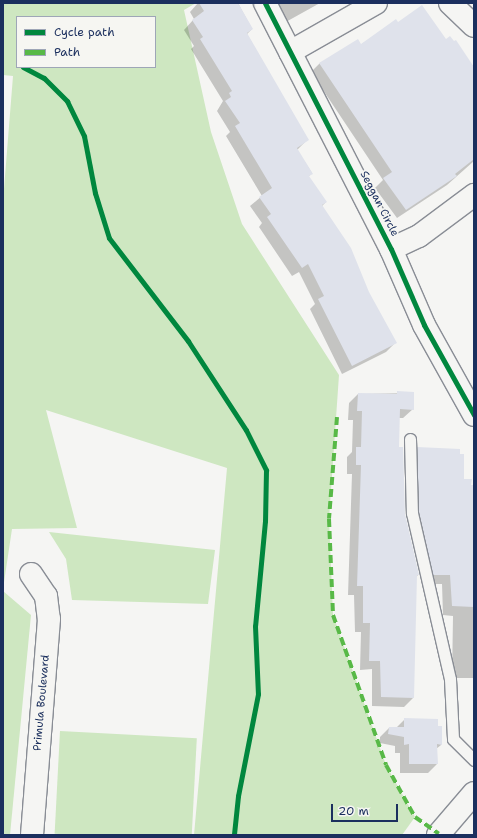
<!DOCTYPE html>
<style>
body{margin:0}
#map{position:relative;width:477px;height:838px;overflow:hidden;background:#f5f5f3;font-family:"Shantell Sans",sans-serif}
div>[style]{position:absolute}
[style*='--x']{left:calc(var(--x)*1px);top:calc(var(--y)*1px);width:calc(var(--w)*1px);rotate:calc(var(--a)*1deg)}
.green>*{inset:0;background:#cee7c1;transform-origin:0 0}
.shadow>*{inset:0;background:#0003}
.building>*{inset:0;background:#dfe2eb}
.roads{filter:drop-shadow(1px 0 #898d95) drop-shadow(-1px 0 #898d95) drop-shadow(0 1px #898d95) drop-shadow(0 -1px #898d95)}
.service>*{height:11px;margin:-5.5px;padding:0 5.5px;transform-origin:5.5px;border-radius:5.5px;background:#f5f5f3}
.minor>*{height:22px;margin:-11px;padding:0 11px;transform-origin:11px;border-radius:11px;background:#f5f5f3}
.quiet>*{height:4px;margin-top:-2px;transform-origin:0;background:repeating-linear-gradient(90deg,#58b947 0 8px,transparent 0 12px)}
.cycleway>*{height:5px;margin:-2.5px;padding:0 2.5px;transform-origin:2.5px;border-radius:2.5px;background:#00873e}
span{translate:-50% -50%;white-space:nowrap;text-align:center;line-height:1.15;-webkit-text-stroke:3.5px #f6f6f2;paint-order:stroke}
.street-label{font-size:11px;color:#1b2f5e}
.frame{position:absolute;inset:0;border:4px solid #1b2f5e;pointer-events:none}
.legend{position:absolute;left:16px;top:16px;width:140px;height:52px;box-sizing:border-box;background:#f6f6f2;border:1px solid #9ea6b7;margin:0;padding:5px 7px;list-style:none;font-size:12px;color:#1b2f5e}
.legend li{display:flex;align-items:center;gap:8px;height:20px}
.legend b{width:20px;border:1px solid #9ea6b7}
.scale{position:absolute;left:331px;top:804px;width:67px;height:18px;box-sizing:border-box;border:2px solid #1b2f5e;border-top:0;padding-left:5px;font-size:12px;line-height:14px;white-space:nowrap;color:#1b2f5e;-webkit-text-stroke:3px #f6f6f2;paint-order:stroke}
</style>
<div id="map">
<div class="green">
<i style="clip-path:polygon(evenodd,3px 3px,196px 3px,184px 10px,211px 132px,242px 224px,339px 375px,329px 519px,333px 615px,386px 765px,415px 817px,402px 835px,194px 835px,227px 468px,46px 410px,77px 528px,12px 529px,3px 589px,3px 201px,13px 76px,3px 75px,3px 3px,17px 17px,155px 17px,155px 67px,17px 67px,17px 17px)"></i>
<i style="clip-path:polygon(49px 532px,215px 550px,208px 604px,72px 600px,66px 559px)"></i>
<i style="clip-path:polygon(3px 591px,31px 615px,10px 835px,3px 835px)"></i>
<i style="left:60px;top:731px;width:137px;height:103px;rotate:3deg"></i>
</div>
<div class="shadow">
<i style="clip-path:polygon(198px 3px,238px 3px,252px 29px,247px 34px,307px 140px,297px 150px,312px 173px,308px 177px,326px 202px,322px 206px,395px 343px,386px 352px,342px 374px,310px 309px,315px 304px,299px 272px,292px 276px,259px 227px,262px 223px,250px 206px,262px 196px,226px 136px,230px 132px,217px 111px,223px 101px,191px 49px,194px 46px,184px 30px,194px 19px,190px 12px)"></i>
<i style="clip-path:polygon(273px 3px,320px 3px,284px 23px)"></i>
<i style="clip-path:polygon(398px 23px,446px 40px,474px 67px,474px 161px,447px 185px,397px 218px,375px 188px,383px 180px,311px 72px,320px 63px,360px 45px)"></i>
<i style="clip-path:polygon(413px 393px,413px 409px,403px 418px,399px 418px,398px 448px,404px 515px,418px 575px,416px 577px,413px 698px,404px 707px,372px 706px,372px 669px,360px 670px,361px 632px,355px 632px,354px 595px,348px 595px,352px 474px,347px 474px,347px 457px,352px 452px,353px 420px,348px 420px,349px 403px,358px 394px)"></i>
<i style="clip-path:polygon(418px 448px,470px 486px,474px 486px,474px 678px,452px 678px,453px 616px,443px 615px,442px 584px,425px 584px,409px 458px)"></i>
<i style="clip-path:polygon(405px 719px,441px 727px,441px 745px,436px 749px,437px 764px,428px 773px,400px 773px,400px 753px,395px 753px,395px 746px,380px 743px,380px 737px,389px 728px,396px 728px)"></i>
</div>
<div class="building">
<i style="clip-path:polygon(199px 3px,238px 3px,253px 29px,247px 33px,309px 140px,297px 148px,313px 174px,309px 176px,327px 202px,322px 205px,351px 248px,369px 292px,397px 343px,352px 366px,318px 299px,324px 296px,308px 264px,302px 268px,267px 217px,271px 214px,259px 197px,272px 188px,235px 126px,240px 123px,225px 101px,231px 97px,229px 93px,232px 91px,200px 39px,203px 37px,192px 20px,204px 11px)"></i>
<i style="clip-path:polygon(422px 5px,446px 39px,450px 36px,454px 41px,456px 40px,474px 67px,474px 159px,455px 174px,457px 176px,406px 210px,383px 178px,392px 172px,319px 63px,358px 39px,361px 44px,396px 19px,398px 22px)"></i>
<i style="clip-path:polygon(397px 391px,414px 392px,414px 410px,400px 409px,399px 447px,403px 447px,405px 514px,419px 575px,417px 575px,414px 698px,381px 697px,380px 661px,369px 661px,370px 623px,363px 623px,363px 586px,357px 586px,361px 465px,356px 465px,356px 447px,361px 447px,362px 411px,357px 411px,358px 393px,397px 394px)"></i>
<i style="clip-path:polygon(417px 447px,460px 449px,460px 454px,464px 454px,464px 479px,472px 479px,471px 485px,474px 485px,474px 607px,452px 606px,450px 575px,433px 575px,419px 512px)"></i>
<i style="clip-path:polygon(404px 718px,438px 719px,438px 726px,442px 726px,442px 745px,437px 744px,438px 764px,409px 764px,409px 744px,404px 745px,404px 737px,388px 734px,389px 727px,404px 727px)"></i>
</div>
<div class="roads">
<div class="service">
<i style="--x:410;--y:439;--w:74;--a:88.5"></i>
<i style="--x:412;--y:513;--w:170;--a:77.1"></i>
<i style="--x:450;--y:679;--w:60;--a:87.1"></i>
<i style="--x:453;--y:739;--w:30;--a:45"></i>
</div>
<div class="minor">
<i style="--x:265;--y:3;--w:276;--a:62.9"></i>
<i style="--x:391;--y:249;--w:83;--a:66.5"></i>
<i style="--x:424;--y:325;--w:103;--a:60.9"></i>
<i style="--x:450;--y:3;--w:33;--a:44"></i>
<i style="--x:290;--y:52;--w:99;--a:-29.7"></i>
<i style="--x:391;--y:249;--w:31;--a:-25"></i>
<i style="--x:419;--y:236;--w:69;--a:-36.7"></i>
<i style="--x:31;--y:574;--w:27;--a:56"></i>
<i style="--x:46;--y:596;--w:23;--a:83"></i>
<i style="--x:49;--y:619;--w:217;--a:94.5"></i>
<i style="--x:438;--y:835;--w:55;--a:-49.4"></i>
</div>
</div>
<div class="quiet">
<i style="--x:337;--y:417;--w:102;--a:94.5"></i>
<i style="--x:329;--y:519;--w:96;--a:87.6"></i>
<i style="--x:333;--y:615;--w:159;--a:70.5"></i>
<i style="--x:386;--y:765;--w:60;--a:60.9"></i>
<i style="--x:415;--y:817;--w:29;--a:35"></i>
</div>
<div class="cycleway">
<i style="--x:265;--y:3;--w:276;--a:62.9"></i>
<i style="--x:391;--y:249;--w:83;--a:66.5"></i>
<i style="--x:424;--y:325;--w:103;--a:60.9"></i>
<i style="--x:23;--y:67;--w:24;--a:28"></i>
<i style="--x:44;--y:78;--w:33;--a:45"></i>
<i style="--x:67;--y:101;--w:39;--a:64"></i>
<i style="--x:84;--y:136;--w:58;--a:79.1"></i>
<i style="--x:95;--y:193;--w:47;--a:72.7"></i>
<i style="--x:109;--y:238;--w:130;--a:52.5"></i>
<i style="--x:188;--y:341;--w:106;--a:56.9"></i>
<i style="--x:246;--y:430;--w:45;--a:63.4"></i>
<i style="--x:266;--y:470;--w:51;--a:91.1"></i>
<i style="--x:265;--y:521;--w:105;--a:95.4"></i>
<i style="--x:255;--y:626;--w:68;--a:87.5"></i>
<i style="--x:258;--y:694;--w:104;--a:101.1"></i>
<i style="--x:238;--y:796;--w:39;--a:96"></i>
</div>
<div class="street-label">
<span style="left:379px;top:204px;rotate:63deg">Seggan Circle</span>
<span style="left:42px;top:703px;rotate:-85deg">Primula Boulevard</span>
</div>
<div class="frame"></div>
<ul class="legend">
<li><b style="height:5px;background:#00873e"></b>Cycle path</li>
<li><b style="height:5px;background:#58b947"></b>Path</li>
</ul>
<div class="scale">20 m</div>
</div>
